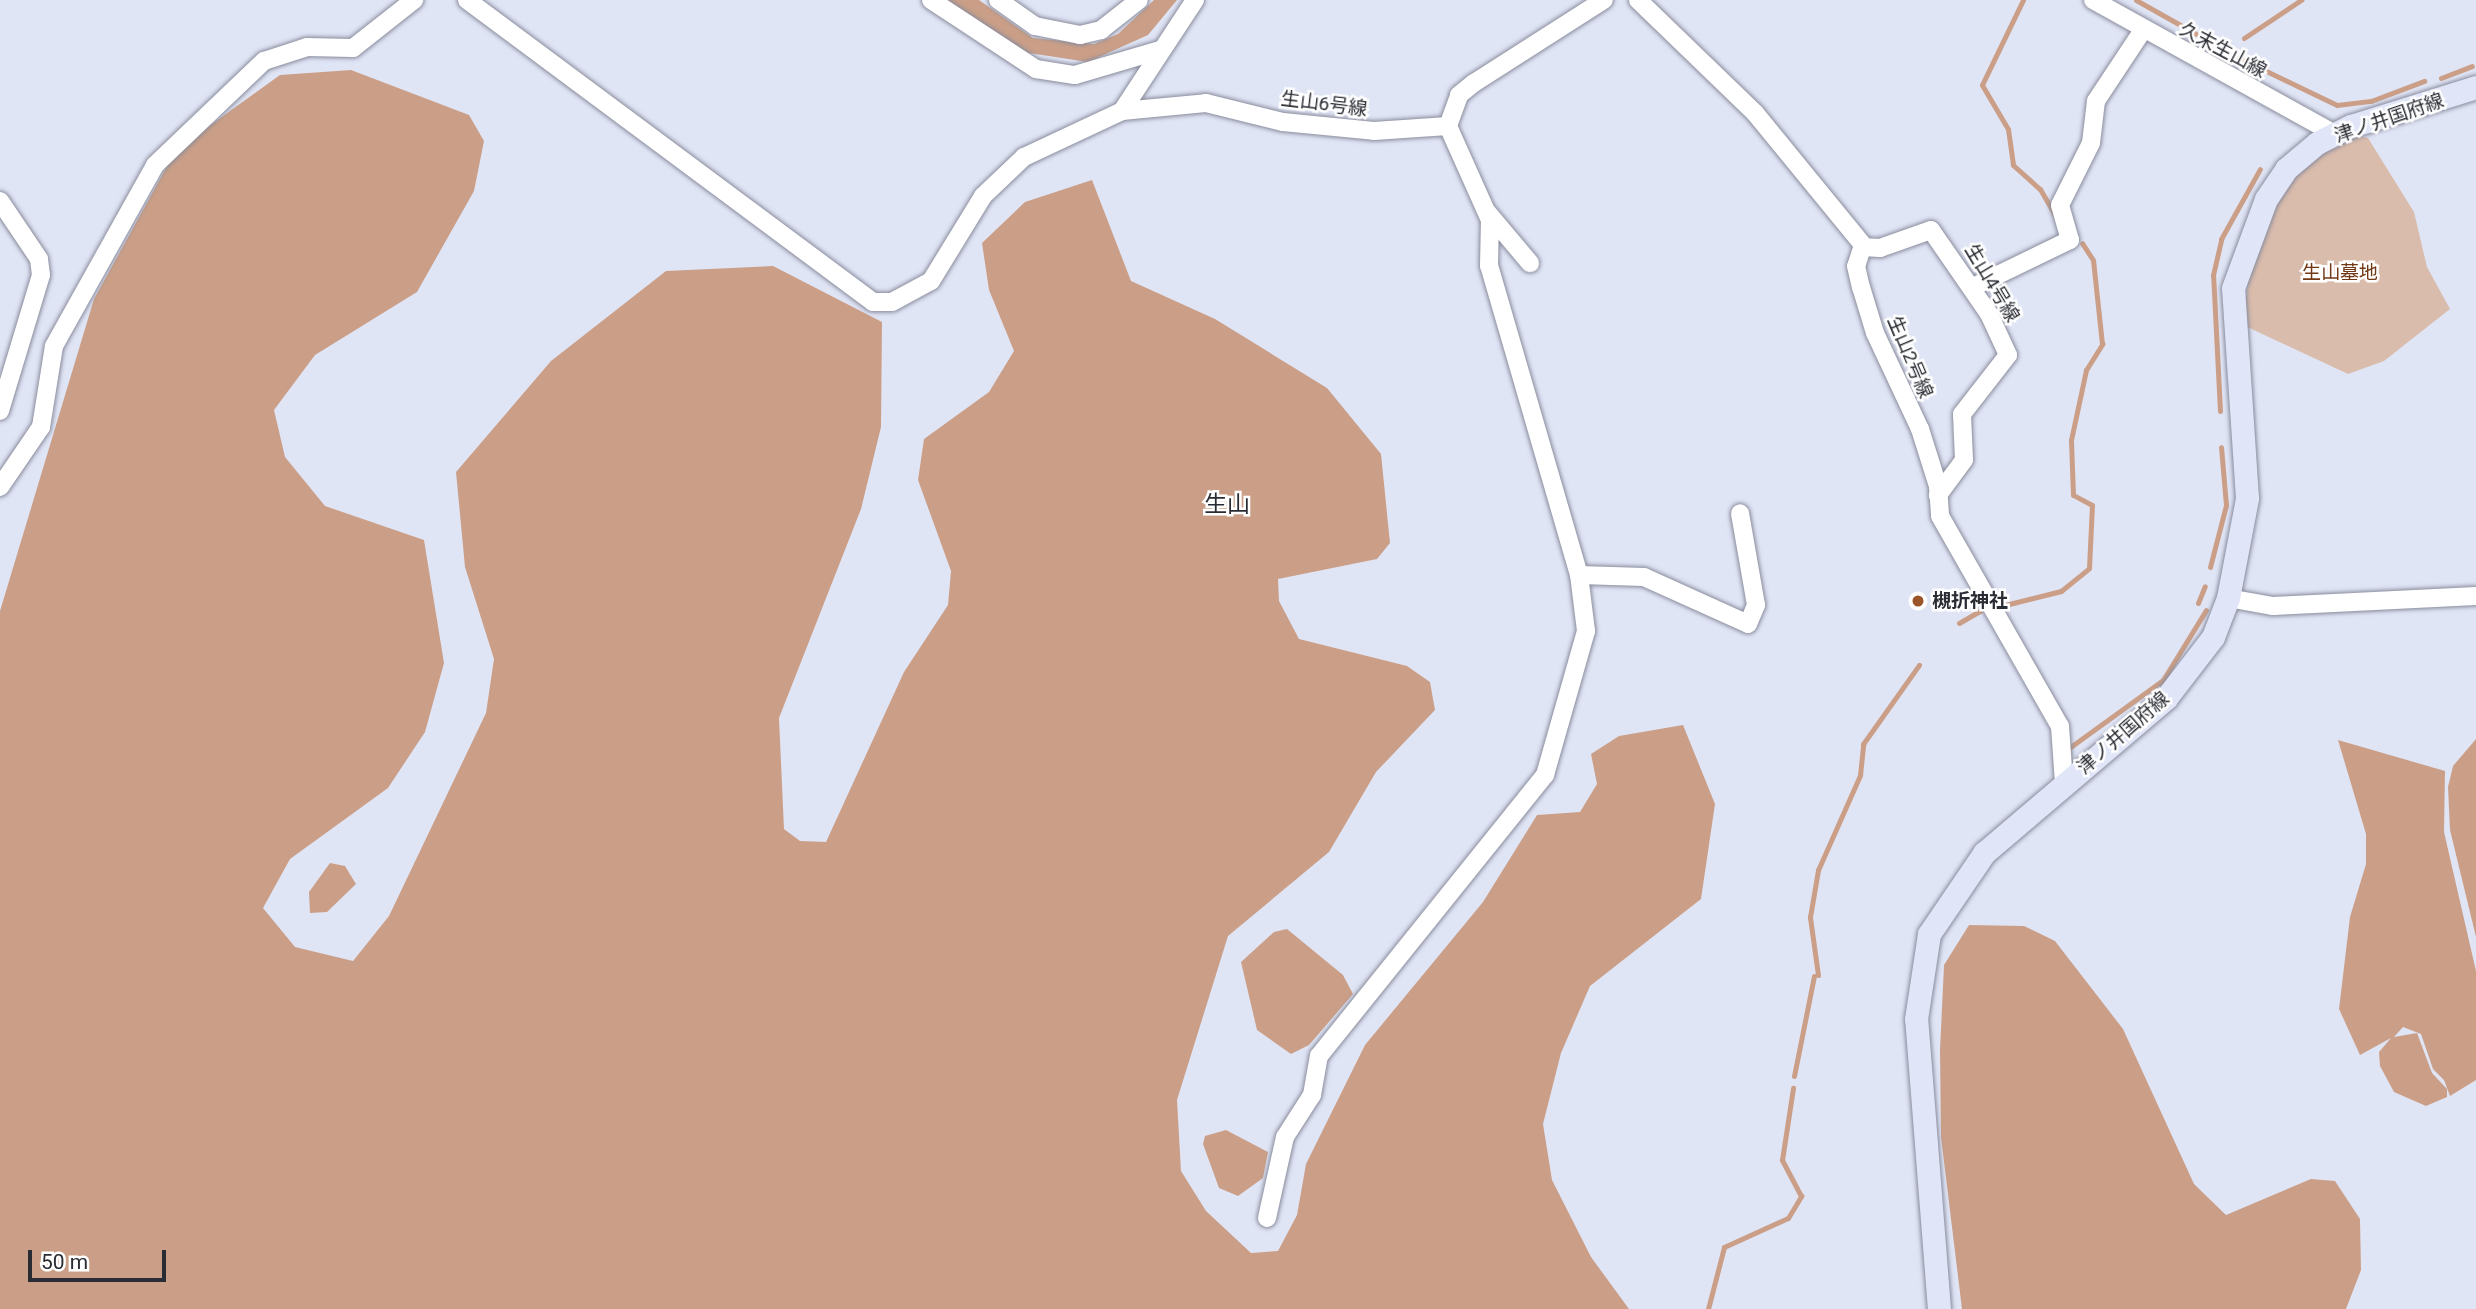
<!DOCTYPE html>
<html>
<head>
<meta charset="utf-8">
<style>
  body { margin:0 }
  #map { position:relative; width:2476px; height:1309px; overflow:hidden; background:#e0e5f6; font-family:Roboto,"Noto Sans JP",sans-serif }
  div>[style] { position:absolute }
  .green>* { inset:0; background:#dabcac }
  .forest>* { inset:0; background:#cb9f87 }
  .stream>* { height:5px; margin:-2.5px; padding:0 2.5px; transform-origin:2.5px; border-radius:2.5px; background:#cb9f87 }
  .roads { filter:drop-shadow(0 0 2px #898c9c) drop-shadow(0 0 2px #898c9c) }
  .minor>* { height:18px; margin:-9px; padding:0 9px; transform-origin:9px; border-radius:9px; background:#fff }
  .major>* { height:23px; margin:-11.5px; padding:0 11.5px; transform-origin:11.5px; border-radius:11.5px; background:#e0e5f8 }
  .dots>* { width:19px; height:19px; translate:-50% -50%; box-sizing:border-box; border:4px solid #fff; border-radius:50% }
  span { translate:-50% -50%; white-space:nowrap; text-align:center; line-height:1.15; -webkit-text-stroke:5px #fff; paint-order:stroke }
  .street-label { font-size:19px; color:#2a2c33 }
  .park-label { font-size:19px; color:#713815 }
  .poi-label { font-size:19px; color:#2a2c33; font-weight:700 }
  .left { translate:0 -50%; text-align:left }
  .quarter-label { font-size:23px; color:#2a2c33 }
  .scale { position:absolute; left:28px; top:1250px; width:138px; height:32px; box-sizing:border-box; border:4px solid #2a2c33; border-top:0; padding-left:9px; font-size:21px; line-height:24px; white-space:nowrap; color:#2a2c33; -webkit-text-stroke:5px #fff; paint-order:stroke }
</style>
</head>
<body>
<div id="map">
  <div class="green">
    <div style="clip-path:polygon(2353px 134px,2368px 138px,2414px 212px,2427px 267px,2450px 309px,2384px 361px,2348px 374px,2243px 325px,2250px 263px,2280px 191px,2319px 153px)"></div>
  </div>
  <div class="forest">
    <div style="clip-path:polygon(946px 0,979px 0,1033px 38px,1094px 44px,1118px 34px,1154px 0,1177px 0,1148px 35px,1088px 62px,1016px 51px)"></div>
    <div style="clip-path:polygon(351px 70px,469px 115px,484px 141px,474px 191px,417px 292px,315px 355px,274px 410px,285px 457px,325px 506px,424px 540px,444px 663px,425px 732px,388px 788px,290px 859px,263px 908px,295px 947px,353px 961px,389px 916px,486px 713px,494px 659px,465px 567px,456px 472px,551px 361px,666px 271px,773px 266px,882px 322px,881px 427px,861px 509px,779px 718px,784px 829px,800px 841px,826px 842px,904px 672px,948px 605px,951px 571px,918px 480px,924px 439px,989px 392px,1014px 351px,989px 290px,982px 243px,1025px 202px,1092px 180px,1131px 281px,1215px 319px,1327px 388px,1381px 454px,1390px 543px,1377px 559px,1278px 579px,1279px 601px,1299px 639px,1407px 666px,1430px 682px,1435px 710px,1376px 772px,1329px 852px,1228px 936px,1177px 1100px,1181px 1171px,1206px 1211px,1251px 1253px,1278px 1251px,1297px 1215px,1306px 1164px,1365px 1045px,1483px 902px,1537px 815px,1580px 812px,1597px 784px,1591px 754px,1619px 736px,1683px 725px,1715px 804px,1701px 899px,1590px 986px,1561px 1053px,1543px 1124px,1552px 1180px,1591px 1257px,1629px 1309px,0 1309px,0 611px,94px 299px,176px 150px,280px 75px)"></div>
    <div style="clip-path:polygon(2476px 739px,2476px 937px,2450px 830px,2448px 787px,2453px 766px)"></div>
    <div style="clip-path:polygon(2338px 740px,2445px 771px,2444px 832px,2476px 971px,2476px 1080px,2450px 1096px,2444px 1080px,2433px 1069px,2421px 1034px,2403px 1027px,2394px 1037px,2417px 1033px,2432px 1073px,2447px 1089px,2447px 1097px,2426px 1106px,2394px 1092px,2380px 1066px,2379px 1052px,2391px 1038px,2360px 1055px,2339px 1009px,2350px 917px,2366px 864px,2366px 834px)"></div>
    <div style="clip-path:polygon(330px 863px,345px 866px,356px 884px,327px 912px,310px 913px,309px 892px)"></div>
    <div style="clip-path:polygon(1969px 925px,2024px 926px,2055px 941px,2123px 1029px,2194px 1184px,2226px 1215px,2311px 1179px,2335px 1181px,2360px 1219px,2361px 1270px,2346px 1309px,1962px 1309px,1941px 1137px,1940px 1050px,1944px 965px)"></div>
    <div style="clip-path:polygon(1287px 929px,1343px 975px,1353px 994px,1309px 1045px,1291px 1054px,1257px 1030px,1241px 962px,1274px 932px)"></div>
    <div style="clip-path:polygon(1226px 1130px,1268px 1152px,1263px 1178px,1238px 1196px,1219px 1188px,1203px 1144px,1205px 1136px)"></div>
  </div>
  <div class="stream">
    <div style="left:2023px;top:0;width:94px;rotate:115.8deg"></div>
    <div style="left:1982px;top:85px;width:51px;rotate:59.4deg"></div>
    <div style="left:2008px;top:129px;width:36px;rotate:82deg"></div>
    <div style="left:2013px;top:165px;width:36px;rotate:42deg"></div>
    <div style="left:2040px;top:189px;width:30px;rotate:60deg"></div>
    <div style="left:2136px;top:0;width:81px;rotate:29.4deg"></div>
    <div style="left:2244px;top:38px;width:69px;rotate:-33.7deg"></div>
    <div style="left:2235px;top:56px;width:113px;rotate:25.7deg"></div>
    <div style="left:2337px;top:105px;width:34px;rotate:-7deg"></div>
    <div style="left:2371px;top:101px;width:57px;rotate:-20.7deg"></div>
    <div style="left:2441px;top:78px;width:33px;rotate:-21deg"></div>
    <div style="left:2220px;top:411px;width:136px;rotate:-92.9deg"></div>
    <div style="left:2213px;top:275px;width:37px;rotate:-77deg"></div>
    <div style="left:2221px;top:239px;width:80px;rotate:-60.9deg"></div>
    <div style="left:2210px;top:567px;width:64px;rotate:-75.5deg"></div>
    <div style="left:2226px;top:505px;width:58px;rotate:-94.9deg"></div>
    <div style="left:2198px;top:603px;width:18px;rotate:-68deg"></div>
    <div style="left:1997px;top:607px;width:66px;rotate:-14deg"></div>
    <div style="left:2061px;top:591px;width:36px;rotate:-39deg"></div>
    <div style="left:2089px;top:568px;width:63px;rotate:-87.3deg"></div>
    <div style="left:2092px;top:505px;width:21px;rotate:-152deg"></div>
    <div style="left:2073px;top:495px;width:55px;rotate:-92.1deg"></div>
    <div style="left:2071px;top:440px;width:72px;rotate:-77.9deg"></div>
    <div style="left:2086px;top:370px;width:31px;rotate:-58deg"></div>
    <div style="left:2102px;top:344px;width:84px;rotate:-96.1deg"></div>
    <div style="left:2093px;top:260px;width:20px;rotate:-123deg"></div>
    <div style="left:1959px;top:623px;width:28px;rotate:-30deg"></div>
    <div style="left:2069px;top:748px;width:116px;rotate:-35.9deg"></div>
    <div style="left:2163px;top:680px;width:82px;rotate:-58.4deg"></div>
    <div style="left:1818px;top:975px;width:59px;rotate:-97.9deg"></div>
    <div style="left:1810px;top:917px;width:48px;rotate:-80.3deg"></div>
    <div style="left:1818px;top:870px;width:104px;rotate:-66.1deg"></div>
    <div style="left:1860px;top:775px;width:31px;rotate:-84deg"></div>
    <div style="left:1863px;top:744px;width:97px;rotate:-54.7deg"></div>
    <div style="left:1794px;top:1076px;width:102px;rotate:-78.7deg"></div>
    <div style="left:1708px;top:1309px;width:64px;rotate:-75.5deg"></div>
    <div style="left:1724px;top:1247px;width:70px;rotate:-24.4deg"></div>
    <div style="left:1788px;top:1218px;width:26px;rotate:-59deg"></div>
    <div style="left:1801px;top:1196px;width:41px;rotate:-117.8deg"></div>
    <div style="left:1782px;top:1160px;width:73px;rotate:-81.3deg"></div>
  </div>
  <div class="roads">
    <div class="minor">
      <div style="left:467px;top:0;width:506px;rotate:36.64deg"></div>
      <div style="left:873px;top:302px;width:19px"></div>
      <div style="left:892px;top:302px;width:44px;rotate:-28.3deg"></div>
      <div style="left:931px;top:281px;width:100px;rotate:-58.5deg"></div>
      <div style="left:983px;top:196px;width:57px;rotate:-43.6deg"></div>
      <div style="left:1024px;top:157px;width:108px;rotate:-25.1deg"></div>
      <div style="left:931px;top:0;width:126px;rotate:33.3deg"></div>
      <div style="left:1036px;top:69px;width:39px;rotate:9deg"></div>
      <div style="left:1075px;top:75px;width:89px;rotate:-16.4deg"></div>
      <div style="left:998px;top:0;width:45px;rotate:35.1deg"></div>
      <div style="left:1035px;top:26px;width:46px;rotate:11.3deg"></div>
      <div style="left:1080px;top:35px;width:22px;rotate:-13deg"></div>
      <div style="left:1101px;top:30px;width:48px;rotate:-38.3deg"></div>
      <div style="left:1195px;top:0;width:133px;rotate:123.3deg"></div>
      <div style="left:1122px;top:111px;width:84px;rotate:-5.4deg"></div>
      <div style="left:1206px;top:103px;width:79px;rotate:13.9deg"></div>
      <div style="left:1283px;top:122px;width:91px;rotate:5.6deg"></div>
      <div style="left:1374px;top:131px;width:74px;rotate:-3.9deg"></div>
      <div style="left:1448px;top:126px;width:33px;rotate:-70deg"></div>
      <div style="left:1459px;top:95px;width:19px;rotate:-39deg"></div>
      <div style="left:1474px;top:83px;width:154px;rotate:-32.6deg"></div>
      <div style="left:1638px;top:0;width:163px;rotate:44deg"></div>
      <div style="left:1755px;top:113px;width:171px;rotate:50.7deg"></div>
      <div style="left:1863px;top:245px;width:22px;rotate:108deg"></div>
      <div style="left:1856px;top:266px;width:22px;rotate:77deg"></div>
      <div style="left:1861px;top:287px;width:48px;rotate:73.1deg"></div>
      <div style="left:1875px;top:333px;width:106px;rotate:64.9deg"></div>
      <div style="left:1920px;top:429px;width:60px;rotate:72.5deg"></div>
      <div style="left:1938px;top:486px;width:30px;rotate:86deg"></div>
      <div style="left:1940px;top:516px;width:242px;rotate:60.3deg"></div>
      <div style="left:2060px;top:726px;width:57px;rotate:86deg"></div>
      <div style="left:2093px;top:0;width:277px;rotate:29deg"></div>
      <div style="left:0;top:201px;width:70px;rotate:56.1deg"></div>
      <div style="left:39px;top:259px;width:16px;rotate:83deg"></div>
      <div style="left:41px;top:275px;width:142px;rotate:106.8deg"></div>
      <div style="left:1487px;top:212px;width:67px;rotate:49.9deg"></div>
      <div style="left:1862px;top:247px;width:18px;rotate:3deg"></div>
      <div style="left:1880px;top:248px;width:54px;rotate:-19.4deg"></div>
      <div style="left:1931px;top:230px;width:102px;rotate:55.4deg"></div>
      <div style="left:1989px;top:314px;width:45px;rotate:65.1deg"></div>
      <div style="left:2008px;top:355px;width:75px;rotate:127.9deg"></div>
      <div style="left:1962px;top:414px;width:46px;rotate:87.5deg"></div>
      <div style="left:1964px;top:460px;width:44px;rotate:126.6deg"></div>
      <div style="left:1973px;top:287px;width:108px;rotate:-25.9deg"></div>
      <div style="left:2070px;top:240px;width:36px;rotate:-106deg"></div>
      <div style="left:2060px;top:205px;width:69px;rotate:-63.4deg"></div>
      <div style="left:2091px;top:143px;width:42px;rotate:-83.2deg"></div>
      <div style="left:2096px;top:101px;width:85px;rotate:-56.5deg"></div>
      <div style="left:0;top:487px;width:73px;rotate:-55.7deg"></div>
      <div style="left:41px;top:427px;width:82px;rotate:-80.9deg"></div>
      <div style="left:54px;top:346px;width:207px;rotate:-60.8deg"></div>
      <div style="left:155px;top:165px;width:151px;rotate:-43.7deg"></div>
      <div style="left:264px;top:61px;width:45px;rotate:-18deg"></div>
      <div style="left:307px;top:47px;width:46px;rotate:1.2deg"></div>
      <div style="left:353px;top:48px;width:78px;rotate:-38.2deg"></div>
      <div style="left:1579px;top:575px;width:65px;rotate:1.8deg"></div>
      <div style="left:1644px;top:577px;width:114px;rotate:24.3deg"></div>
      <div style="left:1748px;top:624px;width:21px;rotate:-67deg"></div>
      <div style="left:1756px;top:605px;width:93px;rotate:-99.9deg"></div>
      <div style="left:2228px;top:598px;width:46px;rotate:10.1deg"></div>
      <div style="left:2273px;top:606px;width:203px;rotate:-2.8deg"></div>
      <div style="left:1267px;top:1218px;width:83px;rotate:-77.5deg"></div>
      <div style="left:1285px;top:1137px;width:50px;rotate:-57.3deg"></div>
      <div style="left:1312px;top:1095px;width:40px;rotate:-80deg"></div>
      <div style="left:1319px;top:1056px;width:361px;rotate:-51.2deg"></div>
      <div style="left:1545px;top:775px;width:150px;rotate:-74.1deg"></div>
      <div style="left:1586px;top:631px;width:56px;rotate:-97.1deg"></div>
      <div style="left:1579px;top:575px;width:322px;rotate:-106.2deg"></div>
      <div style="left:1489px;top:266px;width:46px;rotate:-88.8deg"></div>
      <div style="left:1490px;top:220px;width:103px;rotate:-114.1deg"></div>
    </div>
    <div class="major">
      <div style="left:1939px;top:1309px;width:291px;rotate:-94.5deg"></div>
      <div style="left:1916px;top:1019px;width:86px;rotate:-81.3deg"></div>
      <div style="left:1929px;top:934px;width:98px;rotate:-55.8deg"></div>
      <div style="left:1984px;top:853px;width:239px;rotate:-40.4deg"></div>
      <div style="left:2166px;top:698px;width:77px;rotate:-52.4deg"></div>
      <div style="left:2213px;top:637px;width:42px;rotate:-69deg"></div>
      <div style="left:2228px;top:598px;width:102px;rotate:-79.2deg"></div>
      <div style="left:2247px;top:498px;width:210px;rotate:-93.8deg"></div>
      <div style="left:2233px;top:288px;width:95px;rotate:-69.7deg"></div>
      <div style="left:2266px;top:199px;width:36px;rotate:-56deg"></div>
      <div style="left:2286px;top:169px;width:40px;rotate:-40deg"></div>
      <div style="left:2317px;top:143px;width:38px;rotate:-27deg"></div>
      <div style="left:2351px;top:126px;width:131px;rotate:-17.3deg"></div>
    </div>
  </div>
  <div class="dots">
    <div style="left:1918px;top:601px;background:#9a542a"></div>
  </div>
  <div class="street-label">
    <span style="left:2223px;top:50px;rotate:28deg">久末生山線</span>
    <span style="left:1324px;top:104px;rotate:7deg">生山6号線</span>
    <span style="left:2389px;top:118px;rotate:-19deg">津ノ井国府線</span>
    <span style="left:1992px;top:283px;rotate:59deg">生山4号線</span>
    <span style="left:1910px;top:357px;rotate:67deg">生山2号線</span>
    <span style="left:2123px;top:733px;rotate:-41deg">津ノ井国府線</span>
  </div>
  <div class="park-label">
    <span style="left:2340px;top:273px">生山墓地</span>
  </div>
  <div class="poi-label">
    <span class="left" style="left:1932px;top:601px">槻折神社</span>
  </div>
  <div class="quarter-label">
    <span style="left:1227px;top:505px">生山</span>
  </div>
  <div class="scale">50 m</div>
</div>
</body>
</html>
